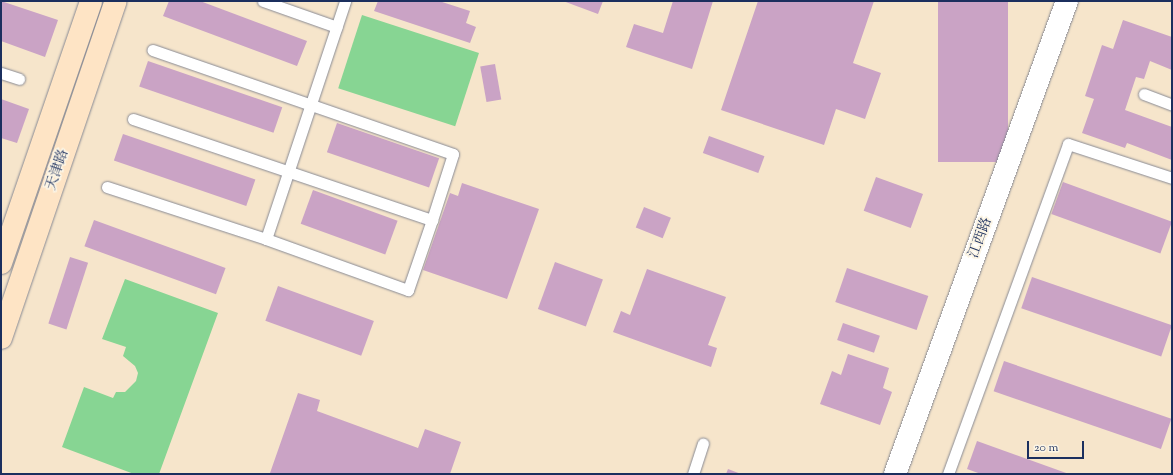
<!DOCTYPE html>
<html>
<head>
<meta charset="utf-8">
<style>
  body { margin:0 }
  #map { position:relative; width:1173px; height:475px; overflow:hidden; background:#f6e5cb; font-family:"Sorts Mill Goudy","Noto Serif SC",serif }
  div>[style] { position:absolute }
  .green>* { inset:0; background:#87d593; transform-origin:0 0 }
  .building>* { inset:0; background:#caa3c5; transform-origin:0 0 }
  .roads { filter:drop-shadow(0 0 1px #888a94) drop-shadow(0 0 1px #888a94) }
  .lane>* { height:11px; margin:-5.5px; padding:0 5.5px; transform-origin:5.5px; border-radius:5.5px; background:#fff }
  .street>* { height:22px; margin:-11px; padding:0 11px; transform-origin:11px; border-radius:11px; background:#fff }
  .secondary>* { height:22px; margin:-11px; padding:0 11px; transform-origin:11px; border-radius:11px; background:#fee4c5 }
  span { translate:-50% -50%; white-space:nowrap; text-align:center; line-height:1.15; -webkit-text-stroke:3.5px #fcf5e5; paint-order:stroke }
  .street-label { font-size:14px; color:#1b2f5e }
  .frame { position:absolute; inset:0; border:2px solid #1b2f5e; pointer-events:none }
  .scale { position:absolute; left:1027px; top:441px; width:57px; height:18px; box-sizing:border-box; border:2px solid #1b2f5e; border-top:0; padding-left:5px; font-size:12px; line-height:14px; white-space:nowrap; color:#1b2f5e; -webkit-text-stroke:3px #fcf5e5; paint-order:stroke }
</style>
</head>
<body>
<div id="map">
  <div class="green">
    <div style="left:362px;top:15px;width:123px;height:77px;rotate:18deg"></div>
    <div style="clip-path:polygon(125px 279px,218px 313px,159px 474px,134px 474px,62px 447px,84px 387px,113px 398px,116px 392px,125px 392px,136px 381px,138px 373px,135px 366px,123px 356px,126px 347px,102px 339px)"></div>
  </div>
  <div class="building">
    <div style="clip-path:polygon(1px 1px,58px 20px,45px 57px,1px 41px)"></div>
    <div style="clip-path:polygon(169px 1px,200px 1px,307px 41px,297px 66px,163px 16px)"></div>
    <div style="clip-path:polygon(378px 1px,439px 1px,470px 11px,466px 23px,476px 27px,470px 43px,374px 11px)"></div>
    <div style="clip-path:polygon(563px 1px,603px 1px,598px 14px)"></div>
    <div style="clip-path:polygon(673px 1px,713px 1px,692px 69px,626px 47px,634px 24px,663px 33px)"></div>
    <div style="clip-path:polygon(758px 1px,874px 1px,853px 63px,881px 73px,865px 119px,836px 109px,824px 145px,721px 110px)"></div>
    <div style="left:938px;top:1px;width:70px;height:161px"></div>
    <div style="clip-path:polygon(1123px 20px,1172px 37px,1172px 70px,1150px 61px,1144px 79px,1136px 77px,1125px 110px,1172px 127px,1172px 160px,1127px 143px,1125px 148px,1082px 133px,1094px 99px,1085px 96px,1102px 45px,1113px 49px)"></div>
    <div style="left:148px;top:61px;width:142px;height:27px;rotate:19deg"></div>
    <div style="left:495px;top:64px;width:36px;height:15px;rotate:80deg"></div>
    <div style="clip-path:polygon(1px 99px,29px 109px,17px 143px,1px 138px)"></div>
    <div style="left:337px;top:123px;width:108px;height:31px;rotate:19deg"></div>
    <div style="left:123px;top:134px;width:140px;height:28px;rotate:19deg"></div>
    <div style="left:709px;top:136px;width:59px;height:18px;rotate:20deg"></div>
    <div style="left:876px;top:177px;width:50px;height:36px;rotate:20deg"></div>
    <div style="left:1063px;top:182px;width:116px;height:34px;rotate:20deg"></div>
    <div style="clip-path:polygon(462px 183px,539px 209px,507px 299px,423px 270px,450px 193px,458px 196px)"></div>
    <div style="left:313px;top:190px;width:90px;height:36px;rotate:20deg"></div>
    <div style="left:644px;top:207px;width:29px;height:22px;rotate:22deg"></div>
    <div style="left:94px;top:220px;width:140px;height:28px;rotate:20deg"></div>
    <div style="left:70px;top:257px;width:19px;height:70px;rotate:18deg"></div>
    <div style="left:555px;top:262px;width:51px;height:50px;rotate:20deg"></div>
    <div style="left:847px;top:268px;width:86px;height:36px;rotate:19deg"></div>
    <div style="clip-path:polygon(647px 269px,726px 297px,708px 345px,717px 348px,711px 367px,613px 332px,621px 311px,630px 315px)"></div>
    <div style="left:1032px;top:277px;width:148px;height:33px;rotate:19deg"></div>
    <div style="left:278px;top:286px;width:102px;height:37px;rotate:20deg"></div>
    <div style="left:843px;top:323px;width:39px;height:18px;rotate:19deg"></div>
    <div style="clip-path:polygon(848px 354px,889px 368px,883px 388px,892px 392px,880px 425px,820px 404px,832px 371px,841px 375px)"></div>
    <div style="left:1004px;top:361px;width:177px;height:32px;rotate:19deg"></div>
    <div style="clip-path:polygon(298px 393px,320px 400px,317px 411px,418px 448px,425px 429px,461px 442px,450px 474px,270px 473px)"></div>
    <div style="clip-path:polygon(977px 441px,1069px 474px,981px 474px,967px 469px)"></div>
    <div style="clip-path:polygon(728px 469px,741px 474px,726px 474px)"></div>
  </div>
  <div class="roads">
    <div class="lane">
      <div style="left:263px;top:1px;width:78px;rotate:19.4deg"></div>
      <div style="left:1px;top:73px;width:19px;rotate:18deg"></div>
      <div style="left:1144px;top:94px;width:30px;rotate:21deg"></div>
      <div style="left:133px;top:119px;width:316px;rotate:18.7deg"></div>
      <div style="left:107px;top:187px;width:167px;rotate:18.1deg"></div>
      <div style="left:266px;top:239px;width:151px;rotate:19.8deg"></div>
      <div style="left:408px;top:290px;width:74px;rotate:-71.1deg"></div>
      <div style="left:432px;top:220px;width:69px;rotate:-72.3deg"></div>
      <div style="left:453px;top:154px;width:318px;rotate:-160.9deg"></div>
      <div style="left:266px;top:239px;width:251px;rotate:-71.6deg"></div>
      <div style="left:693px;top:474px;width:32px;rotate:-72deg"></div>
      <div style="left:948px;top:474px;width:351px;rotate:-70deg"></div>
      <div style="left:1068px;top:144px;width:109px;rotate:18.1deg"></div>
    </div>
    <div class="street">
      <div style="left:895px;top:474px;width:503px;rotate:-70.02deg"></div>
    </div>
    <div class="secondary">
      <div style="left:1px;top:263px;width:277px;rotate:-71deg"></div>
      <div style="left:1px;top:338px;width:356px;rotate:-71.2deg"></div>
    </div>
  </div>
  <div class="street-label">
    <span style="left:58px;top:170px;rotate:-71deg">天津路</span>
    <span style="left:981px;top:238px;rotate:-70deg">江西路</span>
  </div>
  <div class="frame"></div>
  <div class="scale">20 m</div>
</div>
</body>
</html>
